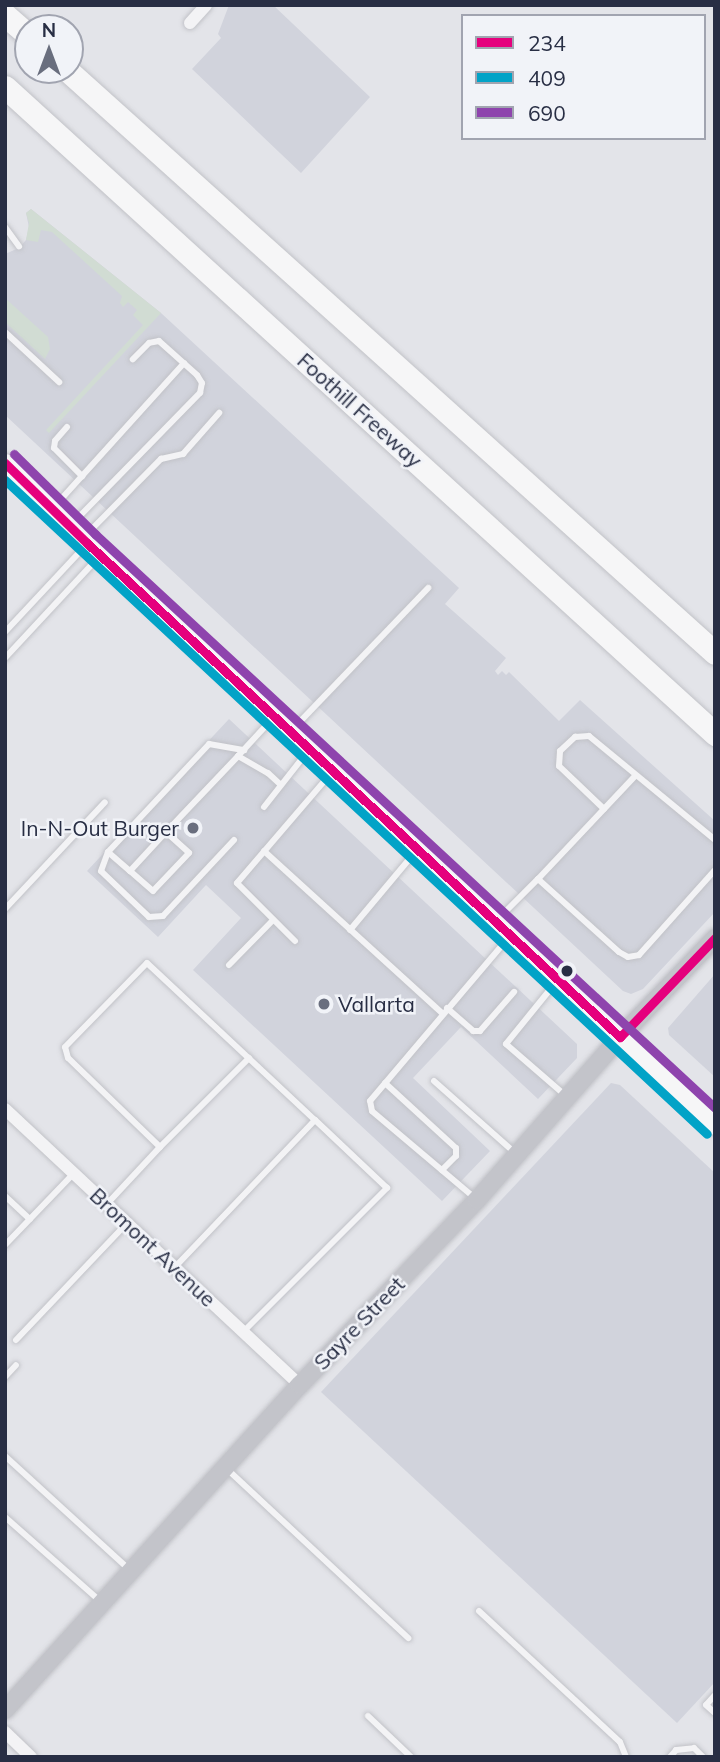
<!DOCTYPE html>
<html>
<head>
<meta charset="utf-8">
<style>
  body { margin:0 }
  #map { position:relative; width:720px; height:1762px; overflow:hidden; background:#e3e4e9; font-family:Mulish,sans-serif }
  div>[style] { position:absolute }
  .built>* { inset:0; background:#d1d3dc }
  .green>* { inset:0; background:#d1dcd3 }
  .roads { filter:drop-shadow(0 0 2px #c1c2c7) drop-shadow(0 0 2px #c1c2c7) }
  .lane>* { height:6px; margin:-3px; padding:0 3px; transform-origin:3px; border-radius:3px; background:#f3f3f5 }
  .street>* { height:12px; margin:-6px; padding:0 6px; transform-origin:6px; border-radius:6px; background:#f3f3f5 }
  .secondary>* { height:18px; margin:-9px; padding:0 9px; transform-origin:9px; border-radius:9px; background:#c3c4ca }
  .primary>* { height:19px; margin:-9.5px; padding:0 9.5px; transform-origin:9.5px; border-radius:9.5px; background:#f6f6f7 }
  .highway>* { height:23px; margin:-11.5px; padding:0 11.5px; transform-origin:11.5px; border-radius:11.5px; background:#f6f6f7 }
  .bus-1>* { height:9px; margin:-4.5px; padding:0 4.5px; transform-origin:4.5px; border-radius:4.5px; background:#e5007d }
  .bus-2>* { height:9px; margin:-4.5px; padding:0 4.5px; transform-origin:4.5px; border-radius:4.5px; background:#02a3c7 }
  .bus-3>* { height:9px; margin:-4.5px; padding:0 4.5px; transform-origin:4.5px; border-radius:4.5px; background:#8e44ad }
  .dots>* { width:19px; height:19px; translate:-50% -50%; box-sizing:border-box; border:4px solid #f1f3f8; border-radius:50% }
  span { translate:-50% -50%; white-space:nowrap; text-align:center; line-height:1.15; -webkit-text-stroke:5px #f1f3f8; paint-order:stroke }
  .street-label { font-size:21px; color:#282e44 }
  .poi-label { font-size:21px; color:#282e44 }
  .right { translate:-100% -50%; text-align:right }
  .left { translate:0 -50%; text-align:left }
  .frame { position:absolute; inset:0; border:7px solid #282e44; pointer-events:none }
  .legend { position:absolute; left:461px; top:14px; width:245px; height:126px; box-sizing:border-box; background:#f1f3f8; border:2px solid #a1a4b0; margin:0; padding:9px 12px; list-style:none; font-size:21px; color:#282e44 }
  .legend li { display:flex; align-items:center; gap:14px; height:35px }
  .legend b { width:35px; border:2px solid #a1a4b0 }
  .north { position:absolute; left:14px; top:14px; width:70px; height:70px; box-sizing:border-box; background:#f1f3f8; border:2px solid #a1a4b0; border-radius:50%; rotate:0deg; font-size:19px; font-weight:700; line-height:28px; text-align:center; color:#282e44 }
  .north::after { content:''; display:block; margin:auto; width:24px; height:32px; background:#696e7e; clip-path:polygon(50% 0,100% 100%,50% 72%,0 100%) }
</style>
</head>
<body>
<div id="map">
  <div class="built">
    <div style="clip-path:polygon(229px 5px,273px 5px,370px 97px,301px 173px,192px 69px,221px 38px,218px 34px)"></div>
    <div style="clip-path:polygon(31px 209px,161px 313px,459px 588px,445px 604px,506px 658px,495px 671px,498px 675px,502px 671px,506px 675px,509px 672px,559px 721px,580px 700px,715px 821px,715px 912px,643px 989px,631px 994px,623px 991px,5px 415px,5px 254px,19px 248px,26px 240px,29px 227px,26px 213px)"></div>
    <div style="clip-path:polygon(229px 719px,577px 1044px,577px 1058px,538px 1099px,461px 1027px,413px 1078px,490px 1151px,442px 1201px,193px 970px,241px 918px,206px 885px,158px 937px,87px 871px)"></div>
    <div style="clip-path:polygon(715px 974px,715px 1077px,669px 1035px,668px 1028px)"></div>
    <div style="clip-path:polygon(611px 1083px,620px 1085px,715px 1173px,715px 1682px,677px 1723px,321px 1392px)"></div>
  </div>
  <div class="green">
    <div style="clip-path:polygon(31px 209px,161px 313px,49px 433px,46px 430px,143px 325px,133px 315px,137px 310px,128px 302px,123px 307px,120px 303px,122px 296px,52px 232px,41px 230px,38px 242px,26px 240px,29px 223px,26px 213px)"></div>
    <div style="clip-path:polygon(5px 298px,48px 337px,50px 349px,45px 359px,5px 322px)"></div>
  </div>
  <div class="roads">
    <div class="lane">
      <div style="left:5px;top:227px;width:24px;rotate:54deg"></div>
      <div style="left:5px;top:332px;width:74px;rotate:42.8deg"></div>
      <div style="left:67px;top:427px;width:18px;rotate:131deg"></div>
      <div style="left:55px;top:441px;width:7px;rotate:98deg"></div>
      <div style="left:54px;top:448px;width:40px;rotate:45deg"></div>
      <div style="left:54px;top:507px;width:194px;rotate:-47.9deg"></div>
      <div style="left:71px;top:525px;width:185px;rotate:-45.7deg"></div>
      <div style="left:200px;top:393px;width:10px;rotate:-79deg"></div>
      <div style="left:202px;top:383px;width:9px;rotate:-122deg"></div>
      <div style="left:197px;top:375px;width:51px;rotate:-138.2deg"></div>
      <div style="left:159px;top:341px;width:10px;rotate:169deg"></div>
      <div style="left:149px;top:343px;width:23px;rotate:135deg"></div>
      <div style="left:84px;top:537px;width:110px;rotate:-45.4deg"></div>
      <div style="left:161px;top:459px;width:23px;rotate:-13deg"></div>
      <div style="left:183px;top:454px;width:55px;rotate:-48.7deg"></div>
      <div style="left:5px;top:632px;width:119px;rotate:-47deg"></div>
      <div style="left:5px;top:658px;width:138px;rotate:-47.1deg"></div>
      <div style="left:292px;top:730px;width:197px;rotate:-46.2deg"></div>
      <div style="left:238px;top:756px;width:34px;rotate:30deg"></div>
      <div style="left:268px;top:773px;width:16px;rotate:43deg"></div>
      <div style="left:264px;top:807px;width:71px;rotate:-51.8deg"></div>
      <div style="left:604px;top:809px;width:62px;rotate:-136.3deg"></div>
      <div style="left:559px;top:766px;width:15px;rotate:-86deg"></div>
      <div style="left:560px;top:751px;width:21px;rotate:-43deg"></div>
      <div style="left:575px;top:737px;width:14px;rotate:-4deg"></div>
      <div style="left:589px;top:736px;width:163px;rotate:39.5deg"></div>
      <div style="left:166px;top:832px;width:31px;rotate:42deg"></div>
      <div style="left:189px;top:853px;width:52px;rotate:133.5deg"></div>
      <div style="left:153px;top:891px;width:30px;rotate:-139deg"></div>
      <div style="left:130px;top:871px;width:53px;rotate:-47.3deg"></div>
      <div style="left:166px;top:832px;width:105px;rotate:-46.5deg"></div>
      <div style="left:238px;top:756px;width:52px;rotate:-47.4deg"></div>
      <div style="left:234px;top:840px;width:104px;rotate:133.1deg"></div>
      <div style="left:163px;top:916px;width:14px;rotate:176deg"></div>
      <div style="left:149px;top:917px;width:66px;rotate:-136.2deg"></div>
      <div style="left:101px;top:871px;width:20px;rotate:-70deg"></div>
      <div style="left:108px;top:852px;width:148px;rotate:-46.9deg"></div>
      <div style="left:209px;top:744px;width:36px;rotate:10deg"></div>
      <div style="left:264px;top:851px;width:241px;rotate:42.3deg"></div>
      <div style="left:108px;top:852px;width:29px;rotate:41deg"></div>
      <div style="left:538px;top:879px;width:141px;rotate:-46.7deg"></div>
      <div style="left:5px;top:909px;width:146px;rotate:-46.9deg"></div>
      <div style="left:497px;top:920px;width:58px;rotate:-45deg"></div>
      <div style="left:538px;top:879px;width:109px;rotate:42deg"></div>
      <div style="left:619px;top:952px;width:10px;rotate:29deg"></div>
      <div style="left:628px;top:957px;width:11px;rotate:-10deg"></div>
      <div style="left:639px;top:955px;width:114px;rotate:-48.2deg"></div>
      <div style="left:350px;top:930px;width:103px;rotate:-50.1deg"></div>
      <div style="left:295px;top:941px;width:82px;rotate:-135deg"></div>
      <div style="left:237px;top:883px;width:146px;rotate:-49.4deg"></div>
      <div style="left:229px;top:965px;width:63px;rotate:-45.6deg"></div>
      <div style="left:557px;top:981px;width:81px;rotate:129deg"></div>
      <div style="left:506px;top:1044px;width:79px;rotate:40.9deg"></div>
      <div style="left:447px;top:1008px;width:35px;rotate:41deg"></div>
      <div style="left:473px;top:1031px;width:7px"></div>
      <div style="left:480px;top:1031px;width:52px;rotate:-48.9deg"></div>
      <div style="left:434px;top:1081px;width:107px;rotate:41.6deg"></div>
      <div style="left:385px;top:1083px;width:96px;rotate:42.5deg"></div>
      <div style="left:456px;top:1148px;width:8px;rotate:90deg"></div>
      <div style="left:456px;top:1156px;width:20px;rotate:135deg"></div>
      <div style="left:160px;top:1147px;width:126px;rotate:-45deg"></div>
      <div style="left:5px;top:1196px;width:34px;rotate:43deg"></div>
      <div style="left:476px;top:1199px;width:136px;rotate:-139.8deg"></div>
      <div style="left:372px;top:1111px;width:10px;rotate:-101deg"></div>
      <div style="left:370px;top:1101px;width:214px;rotate:-49.7deg"></div>
      <div style="left:107px;top:1204px;width:78px;rotate:-47.1deg"></div>
      <div style="left:160px;top:1147px;width:128px;rotate:-135.9deg"></div>
      <div style="left:68px;top:1058px;width:11px;rotate:-105deg"></div>
      <div style="left:65px;top:1047px;width:117px;rotate:-45.7deg"></div>
      <div style="left:147px;top:963px;width:230px;rotate:43.1deg"></div>
      <div style="left:315px;top:1120px;width:204px;rotate:133.6deg"></div>
      <div style="left:5px;top:1245px;width:100px;rotate:-46.2deg"></div>
      <div style="left:243px;top:1332px;width:204px;rotate:-45deg"></div>
      <div style="left:387px;top:1188px;width:99px;rotate:-136.6deg"></div>
      <div style="left:16px;top:1340px;width:161px;rotate:-46.5deg"></div>
      <div style="left:5px;top:1377px;width:16px;rotate:-47deg"></div>
      <div style="left:5px;top:1456px;width:169px;rotate:42.4deg"></div>
      <div style="left:227px;top:1469px;width:248px;rotate:43deg"></div>
      <div style="left:5px;top:1517px;width:128px;rotate:41.5deg"></div>
      <div style="left:479px;top:1611px;width:192px;rotate:42.9deg"></div>
      <div style="left:620px;top:1742px;width:16px;rotate:68deg"></div>
      <div style="left:715px;top:1695px;width:13px;rotate:132deg"></div>
      <div style="left:706px;top:1705px;width:12px;rotate:42deg"></div>
      <div style="left:368px;top:1716px;width:59px;rotate:43.6deg"></div>
      <div style="left:670px;top:1757px;width:9px;rotate:-49deg"></div>
      <div style="left:676px;top:1750px;width:18px;rotate:-6deg"></div>
      <div style="left:694px;top:1748px;width:13px;rotate:45deg"></div>
    </div>
    <div class="street">
      <div style="left:190px;top:23px;width:24px;rotate:-48deg"></div>
      <div style="left:5px;top:1109px;width:404px;rotate:43.1deg"></div>
      <div style="left:5px;top:1732px;width:36px;rotate:44deg"></div>
    </div>
    <div class="secondary">
      <div style="left:5px;top:1710px;width:439px;rotate:-47.8deg"></div>
      <div style="left:300px;top:1385px;width:256px;rotate:-46.3deg"></div>
      <div style="left:477px;top:1200px;width:217px;rotate:-48.7deg"></div>
      <div style="left:620px;top:1037px;width:137px;rotate:-46.2deg"></div>
    </div>
    <div class="primary">
      <div style="left:5px;top:463px;width:115px;rotate:44.3deg"></div>
      <div style="left:87px;top:543px;width:856px;rotate:42.82deg"></div>
    </div>
    <div class="highway">
      <div style="left:5px;top:15px;width:30px;rotate:41deg"></div>
      <div style="left:67px;top:70px;width:872px;rotate:41.98deg"></div>
      <div style="left:5px;top:87px;width:961px;rotate:42.34deg"></div>
    </div>
  </div>
  <div class="bus-1">
    <div style="left:5px;top:463px;width:115px;rotate:44.3deg"></div>
    <div style="left:87px;top:543px;width:727px;rotate:42.83deg"></div>
    <div style="left:620px;top:1037px;width:137px;rotate:-46.2deg"></div>
  </div>
  <div class="bus-2">
    <div style="left:5px;top:480px;width:959px;rotate:42.97deg"></div>
  </div>
  <div class="bus-3">
    <div style="left:14px;top:454px;width:114px;rotate:44.6deg"></div>
    <div style="left:95px;top:534px;width:845px;rotate:42.79deg"></div>
  </div>
  <div class="dots">
    <div style="left:193px;top:828px;background:#696e7e"></div>
    <div style="left:567px;top:971px;background:#282e44"></div>
    <div style="left:324px;top:1004px;background:#696e7e"></div>
  </div>
  <div class="street-label">
    <span style="left:360px;top:410px;rotate:42deg">Foothill Freeway</span>
    <span style="left:153px;top:1247px;rotate:43deg">Bromont Avenue</span>
    <span style="left:359px;top:1323px;rotate:-46deg">Sayre Street</span>
  </div>
  <div class="poi-label">
    <span class="right" style="left:179px;top:828px">In-N-Out Burger</span>
    <span class="left" style="left:338px;top:1004px">Vallarta</span>
  </div>
  <div class="frame"></div>
  <ul class="legend">
  <li><b style="height:9px;background:#e5007d"></b>234</li>
  <li><b style="height:9px;background:#02a3c7"></b>409</li>
  <li><b style="height:9px;background:#8e44ad"></b>690</li>
  </ul>
  <div class="north">N</div>
</div>
</body>
</html>
